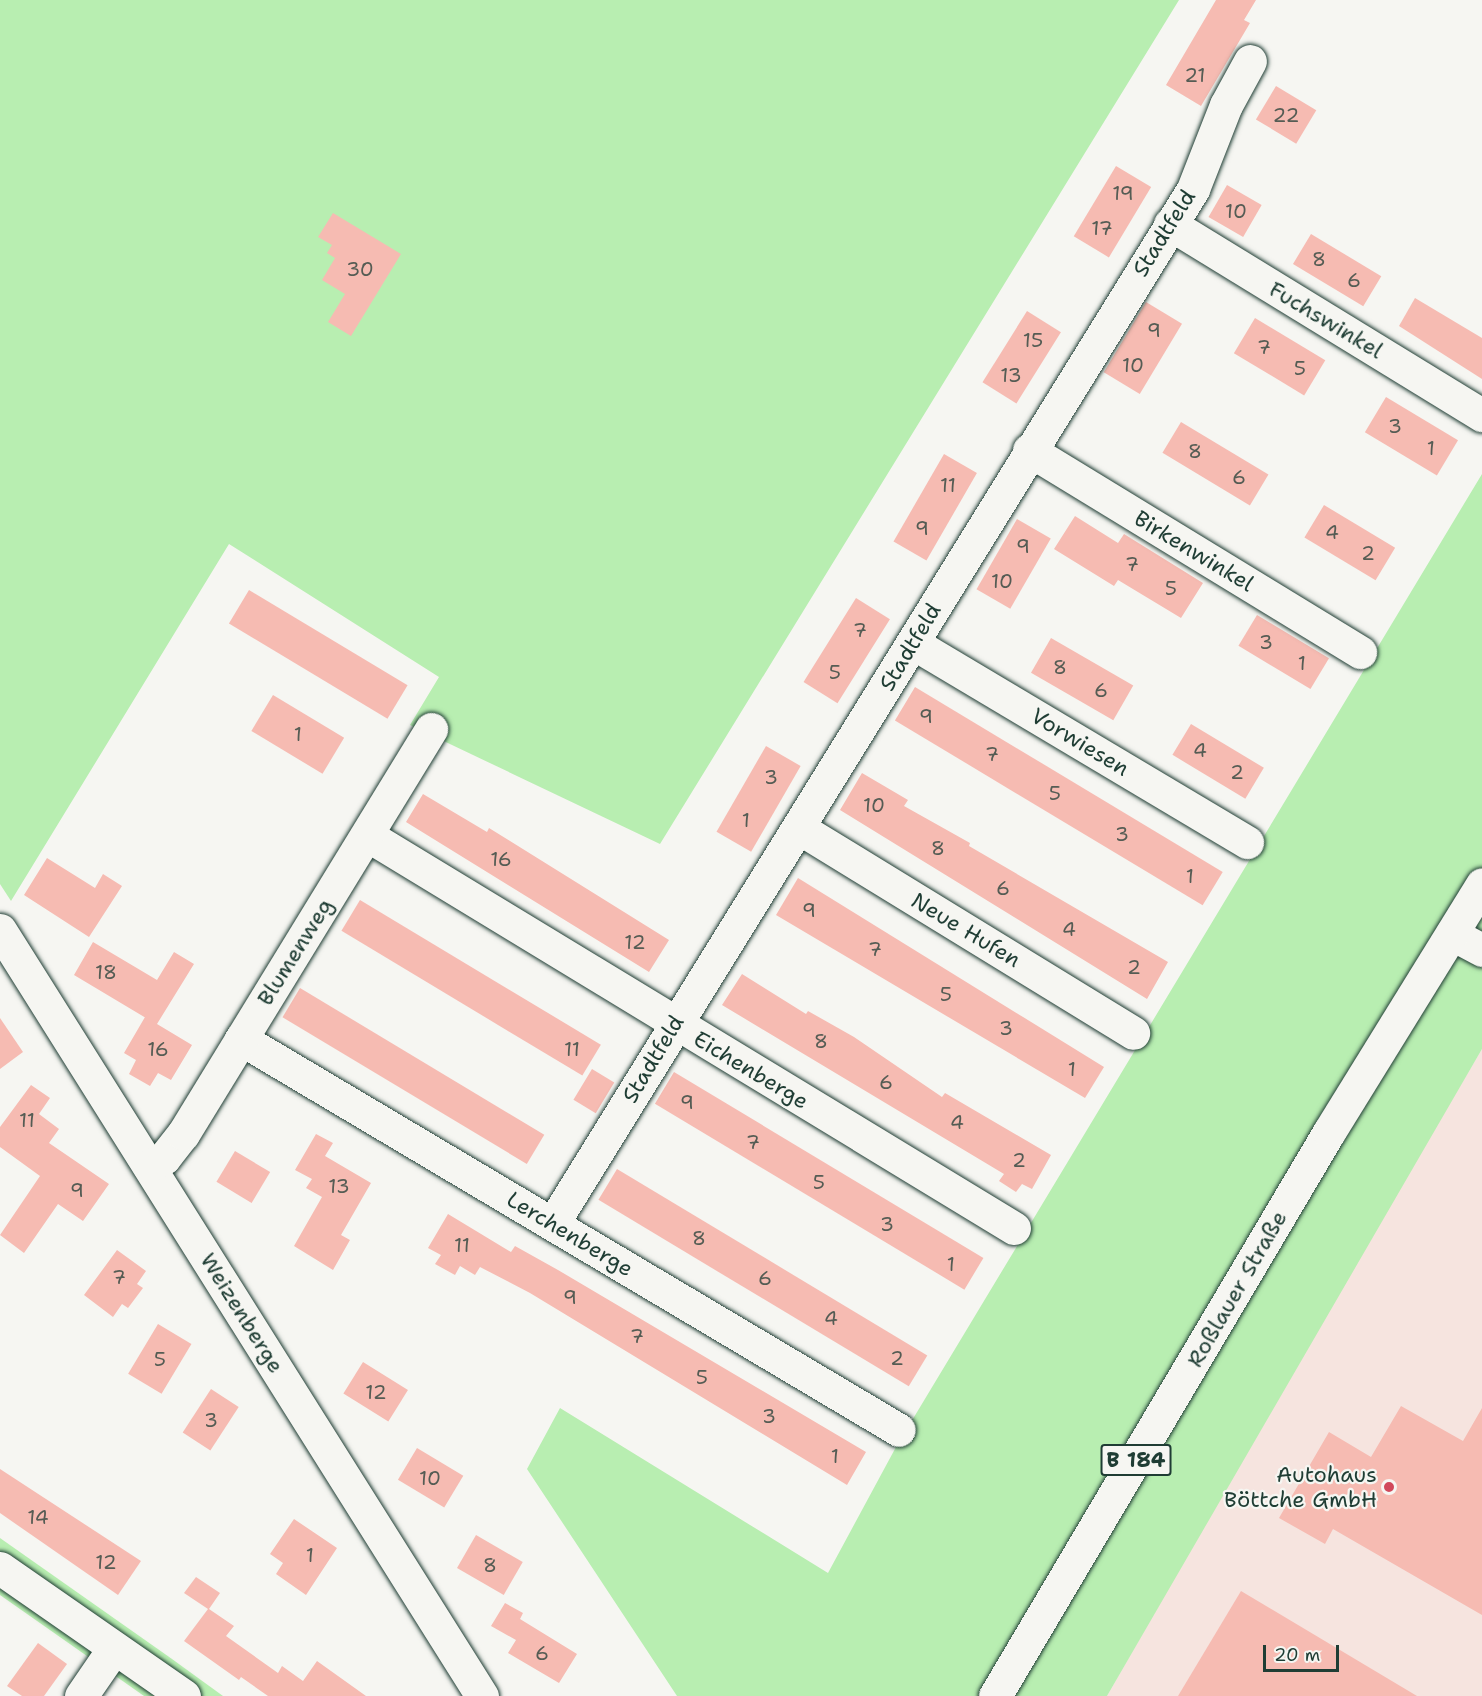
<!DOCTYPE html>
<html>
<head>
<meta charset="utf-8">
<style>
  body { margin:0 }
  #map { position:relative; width:1482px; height:1696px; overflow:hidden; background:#f6f6f2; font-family:"Shantell Sans",sans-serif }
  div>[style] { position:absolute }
  .built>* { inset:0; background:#f6e4df }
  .green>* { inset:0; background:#b8eeb1 }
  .building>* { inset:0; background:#f6bbb2; transform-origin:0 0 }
  .roads { filter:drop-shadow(0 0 2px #1f3d34) drop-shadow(0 0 2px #1f3d34) }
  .minor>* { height:33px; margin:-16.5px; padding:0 16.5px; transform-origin:16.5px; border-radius:16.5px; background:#f6f6f2 }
  .major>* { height:33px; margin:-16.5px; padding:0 16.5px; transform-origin:16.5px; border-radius:16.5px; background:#f6f6f2 }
  .dots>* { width:16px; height:16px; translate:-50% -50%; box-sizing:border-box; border:3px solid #f6f6f2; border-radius:50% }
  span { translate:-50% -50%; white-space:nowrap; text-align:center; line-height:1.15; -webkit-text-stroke:4.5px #f6f6f2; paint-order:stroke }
  .number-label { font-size:20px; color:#555c54 }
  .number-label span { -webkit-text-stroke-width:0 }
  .shield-label span { padding:2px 4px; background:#f6f6f2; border:2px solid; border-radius:4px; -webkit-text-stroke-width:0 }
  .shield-label { font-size:21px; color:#1f3d34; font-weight:700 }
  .street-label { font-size:22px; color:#1f3d34 }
  .poi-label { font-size:22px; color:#1f3d34 }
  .right { translate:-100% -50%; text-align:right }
  .scale { position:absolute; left:1263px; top:1645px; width:76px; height:27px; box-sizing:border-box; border:3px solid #1f3d34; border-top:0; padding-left:8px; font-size:18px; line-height:21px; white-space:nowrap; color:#1f3d34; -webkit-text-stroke:4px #f6f6f2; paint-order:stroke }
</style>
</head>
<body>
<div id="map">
  <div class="built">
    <div style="clip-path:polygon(1482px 1049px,1482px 1696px,1107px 1696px,1329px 1307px)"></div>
  </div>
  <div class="green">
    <div style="clip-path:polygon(0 0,1179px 0,660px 844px,410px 725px,439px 677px,229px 544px,11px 901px,0 884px)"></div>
    <div style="clip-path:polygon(1482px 474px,1482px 1049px,1107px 1696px,677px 1696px,527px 1469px,560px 1408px,828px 1573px,896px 1447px)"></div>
    <div style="clip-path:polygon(0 1538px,172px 1659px,223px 1696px,144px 1696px,0 1595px)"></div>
  </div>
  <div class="building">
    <div style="clip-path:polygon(1216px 0,1256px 0,1244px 20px,1250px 23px,1201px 106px,1166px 85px)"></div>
    <div style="left:1276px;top:86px;width:47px;height:39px;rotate:31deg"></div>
    <div style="left:1116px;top:166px;width:41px;height:82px;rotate:31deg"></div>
    <div style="left:1227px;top:185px;width:40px;height:37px;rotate:30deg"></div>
    <div style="clip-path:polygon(333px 213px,401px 254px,351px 336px,328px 322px,345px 294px,322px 280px,335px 258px,327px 253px,332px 245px,318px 237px)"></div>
    <div style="left:1311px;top:234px;width:82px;height:35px;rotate:31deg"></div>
    <div style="clip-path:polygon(1415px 298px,1482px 338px,1482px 379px,1399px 326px)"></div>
    <div style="left:1146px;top:302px;width:42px;height:82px;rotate:31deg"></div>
    <div style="left:1027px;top:311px;width:40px;height:84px;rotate:32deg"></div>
    <div style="left:1255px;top:318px;width:82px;height:41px;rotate:31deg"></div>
    <div style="left:1386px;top:397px;width:84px;height:41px;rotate:31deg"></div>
    <div style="left:1181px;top:422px;width:102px;height:36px;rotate:31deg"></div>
    <div style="left:944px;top:454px;width:38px;height:101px;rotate:30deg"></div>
    <div style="left:1324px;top:505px;width:83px;height:38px;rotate:31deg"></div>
    <div style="clip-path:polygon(1075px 516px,1118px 543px,1124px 534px,1203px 583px,1181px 618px,1118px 580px,1114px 586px,1054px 549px)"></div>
    <div style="left:1017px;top:519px;width:39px;height:81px;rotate:30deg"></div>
    <div style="left:249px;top:590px;width:185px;height:39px;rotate:31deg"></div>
    <div style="left:856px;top:598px;width:40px;height:99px;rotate:32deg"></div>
    <div style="left:1257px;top:615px;width:84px;height:36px;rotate:31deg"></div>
    <div style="left:1051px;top:638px;width:95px;height:40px;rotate:30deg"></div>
    <div style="left:915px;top:687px;width:359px;height:39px;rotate:31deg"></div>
    <div style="left:273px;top:695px;width:83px;height:42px;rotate:31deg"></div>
    <div style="left:1191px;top:724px;width:85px;height:36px;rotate:31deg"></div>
    <div style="left:766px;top:746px;width:40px;height:99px;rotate:30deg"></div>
    <div style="clip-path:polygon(862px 773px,908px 800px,904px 806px,970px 843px,969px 846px,1168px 962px,1147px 999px,840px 810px)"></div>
    <div style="clip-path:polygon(423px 794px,487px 832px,489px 828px,669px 940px,649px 972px,406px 822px)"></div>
    <div style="clip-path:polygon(47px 858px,95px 888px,103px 874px,122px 886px,89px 937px,24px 895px)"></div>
    <div style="clip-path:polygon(798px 878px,1104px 1067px,1085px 1098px,776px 915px)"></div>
    <div style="left:360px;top:900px;width:281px;height:36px;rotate:31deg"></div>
    <div style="clip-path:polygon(93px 942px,157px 980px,174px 952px,194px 964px,157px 1024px,192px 1045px,171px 1080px,158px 1073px,150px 1086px,129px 1074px,136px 1060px,124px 1053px,145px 1017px,151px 1021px,74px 975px)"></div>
    <div style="clip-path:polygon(742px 974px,806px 1014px,808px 1011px,854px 1037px,942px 1097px,945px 1093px,1051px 1155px,1032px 1189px,1022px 1184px,1016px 1192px,999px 1181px,1004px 1174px,722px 1005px)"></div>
    <div style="left:300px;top:988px;width:285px;height:34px;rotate:31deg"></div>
    <div style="clip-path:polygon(0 1018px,23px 1052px,0 1069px)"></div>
    <div style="left:592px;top:1069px;width:26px;height:36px;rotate:31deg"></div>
    <div style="left:674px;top:1072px;width:361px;height:37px;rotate:31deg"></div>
    <div style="clip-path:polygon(31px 1085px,50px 1098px,39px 1114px,59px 1129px,49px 1143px,109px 1184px,83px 1221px,58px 1204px,24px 1253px,0 1235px,40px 1176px,0 1147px,0 1127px)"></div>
    <div style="clip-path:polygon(316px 1134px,333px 1143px,325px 1156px,371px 1183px,341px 1235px,350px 1240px,333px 1270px,294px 1246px,322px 1197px,306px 1188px,312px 1179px,295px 1170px)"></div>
    <div style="left:235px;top:1151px;width:41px;height:36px;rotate:31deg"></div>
    <div style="left:617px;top:1169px;width:362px;height:36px;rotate:31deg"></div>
    <div style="clip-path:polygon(448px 1214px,511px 1252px,515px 1246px,558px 1270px,866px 1452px,847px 1485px,530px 1293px,480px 1267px,475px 1275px,460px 1266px,455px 1275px,435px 1264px,441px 1255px,428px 1248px)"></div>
    <div style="clip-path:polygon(117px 1250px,146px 1271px,137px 1284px,143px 1288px,128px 1308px,122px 1304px,113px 1317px,84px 1295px)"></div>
    <div style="left:158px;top:1324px;width:39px;height:58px;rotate:31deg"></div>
    <div style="left:363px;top:1362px;width:53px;height:37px;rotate:32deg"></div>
    <div style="left:211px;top:1389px;width:33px;height:52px;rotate:33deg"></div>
    <div style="clip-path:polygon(1401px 1406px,1463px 1441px,1482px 1408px,1482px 1615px,1333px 1529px,1325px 1544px,1279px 1518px,1329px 1432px,1371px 1457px)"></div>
    <div style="left:417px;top:1448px;width:54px;height:37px;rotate:31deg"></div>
    <div style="clip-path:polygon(0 1469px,141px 1561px,118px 1595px,0 1513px)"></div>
    <div style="clip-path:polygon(294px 1519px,337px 1548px,306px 1595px,276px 1574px,283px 1563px,270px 1554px)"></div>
    <div style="left:476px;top:1535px;width:54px;height:38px;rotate:30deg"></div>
    <div style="clip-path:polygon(196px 1577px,220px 1593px,209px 1609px,234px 1626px,226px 1636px,278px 1673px,282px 1666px,303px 1681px,317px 1661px,366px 1696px,268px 1696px,241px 1677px,239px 1680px,184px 1641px,208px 1609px,184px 1593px)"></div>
    <div style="clip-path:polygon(1241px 1591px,1417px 1696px,1178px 1696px)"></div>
    <div style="clip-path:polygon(505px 1603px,523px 1613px,520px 1619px,577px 1654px,559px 1683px,508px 1653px,516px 1640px,491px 1626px)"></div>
    <div style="clip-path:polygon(38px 1643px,67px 1664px,44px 1696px,22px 1696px,7px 1686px)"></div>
  </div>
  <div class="roads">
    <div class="minor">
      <div style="left:1170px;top:224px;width:366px;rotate:31.5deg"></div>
      <div style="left:1029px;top:450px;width:388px;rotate:31.4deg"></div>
      <div style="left:913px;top:643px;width:389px;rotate:30.8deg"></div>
      <div style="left:799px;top:828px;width:392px;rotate:31.5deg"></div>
      <div style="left:367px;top:835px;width:757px;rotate:31.28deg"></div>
      <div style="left:0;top:930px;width:905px;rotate:57.82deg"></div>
      <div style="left:1452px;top:934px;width:34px;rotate:28deg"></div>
      <div style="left:241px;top:1039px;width:765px;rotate:30.72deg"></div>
      <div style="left:149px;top:1166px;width:17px;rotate:-28deg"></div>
      <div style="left:164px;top:1158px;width:31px;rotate:-52deg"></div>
      <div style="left:183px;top:1134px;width:475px;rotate:-58.5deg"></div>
      <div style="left:553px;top:1223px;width:1216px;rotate:-58.24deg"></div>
      <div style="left:1193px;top:189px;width:90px;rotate:-68.6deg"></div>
      <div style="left:1226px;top:105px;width:50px;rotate:-61.4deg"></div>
      <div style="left:0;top:1568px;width:224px;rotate:34.8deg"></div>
      <div style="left:81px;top:1696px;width:58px;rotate:-55.5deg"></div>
    </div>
    <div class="major">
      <div style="left:995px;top:1696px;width:655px;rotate:-59.37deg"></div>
      <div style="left:1329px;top:1132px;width:291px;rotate:-58.3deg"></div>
    </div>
  </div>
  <div class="dots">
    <div style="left:1389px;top:1487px;background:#d1495b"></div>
  </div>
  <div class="number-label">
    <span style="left:1195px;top:75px">21</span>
    <span style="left:1286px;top:115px">22</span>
    <span style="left:1123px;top:193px">19</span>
    <span style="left:1236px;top:211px">10</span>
    <span style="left:1102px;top:228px">17</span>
    <span style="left:1319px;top:259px">8</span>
    <span style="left:360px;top:269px">30</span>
    <span style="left:1354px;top:280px">6</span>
    <span style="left:1154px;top:330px">9</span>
    <span style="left:1033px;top:340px">15</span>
    <span style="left:1264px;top:347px">7</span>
    <span style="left:1133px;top:365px">10</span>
    <span style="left:1300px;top:368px">5</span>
    <span style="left:1011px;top:375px">13</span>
    <span style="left:1395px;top:426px">3</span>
    <span style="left:1431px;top:448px">1</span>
    <span style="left:1195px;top:451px">8</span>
    <span style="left:1239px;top:477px">6</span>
    <span style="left:948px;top:485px">11</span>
    <span style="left:922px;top:528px">9</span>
    <span style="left:1332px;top:532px">4</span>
    <span style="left:1023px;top:546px">9</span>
    <span style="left:1368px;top:553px">2</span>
    <span style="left:1132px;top:564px">7</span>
    <span style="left:1002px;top:581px">10</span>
    <span style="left:1171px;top:588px">5</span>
    <span style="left:860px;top:630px">7</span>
    <span style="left:1266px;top:642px">3</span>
    <span style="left:1302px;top:663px">1</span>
    <span style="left:1060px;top:667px">8</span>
    <span style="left:835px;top:672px">5</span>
    <span style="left:1101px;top:690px">6</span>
    <span style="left:926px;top:716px">9</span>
    <span style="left:298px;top:734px">1</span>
    <span style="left:1200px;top:750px">4</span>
    <span style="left:992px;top:754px">7</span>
    <span style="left:1237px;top:772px">2</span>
    <span style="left:771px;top:777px">3</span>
    <span style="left:1055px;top:793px">5</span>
    <span style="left:874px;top:805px">10</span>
    <span style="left:746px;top:820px">1</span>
    <span style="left:1122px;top:834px">3</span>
    <span style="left:938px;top:848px">8</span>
    <span style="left:501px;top:859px">16</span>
    <span style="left:1190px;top:876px">1</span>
    <span style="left:1003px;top:888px">6</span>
    <span style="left:809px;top:910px">9</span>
    <span style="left:1069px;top:929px">4</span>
    <span style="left:635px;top:942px">12</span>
    <span style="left:875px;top:949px">7</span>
    <span style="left:1134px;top:967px">2</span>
    <span style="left:106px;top:972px">18</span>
    <span style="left:946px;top:994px">5</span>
    <span style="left:1006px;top:1028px">3</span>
    <span style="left:821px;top:1041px">8</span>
    <span style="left:158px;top:1049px">16</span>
    <span style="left:572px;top:1049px">11</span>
    <span style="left:1072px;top:1069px">1</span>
    <span style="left:886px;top:1082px">6</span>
    <span style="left:687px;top:1102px">9</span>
    <span style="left:27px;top:1120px">11</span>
    <span style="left:957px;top:1122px">4</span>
    <span style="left:753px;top:1142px">7</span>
    <span style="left:1019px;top:1160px">2</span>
    <span style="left:819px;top:1182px">5</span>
    <span style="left:339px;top:1186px">13</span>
    <span style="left:77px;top:1190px">9</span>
    <span style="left:887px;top:1224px">3</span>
    <span style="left:699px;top:1238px">8</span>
    <span style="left:462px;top:1245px">11</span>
    <span style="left:951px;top:1264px">1</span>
    <span style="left:119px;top:1277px">7</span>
    <span style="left:765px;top:1278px">6</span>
    <span style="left:570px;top:1297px">9</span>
    <span style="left:831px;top:1318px">4</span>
    <span style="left:637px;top:1336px">7</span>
    <span style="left:897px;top:1358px">2</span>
    <span style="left:160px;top:1359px">5</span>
    <span style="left:702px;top:1377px">5</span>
    <span style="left:376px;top:1392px">12</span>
    <span style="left:769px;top:1416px">3</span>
    <span style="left:211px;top:1420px">3</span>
    <span style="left:835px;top:1456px">1</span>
    <span style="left:430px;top:1478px">10</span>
    <span style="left:38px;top:1517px">14</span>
    <span style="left:310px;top:1555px">1</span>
    <span style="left:106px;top:1562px">12</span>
    <span style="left:490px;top:1565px">8</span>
    <span style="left:542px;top:1653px">6</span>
  </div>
  <div class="shield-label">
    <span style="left:1136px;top:1460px">B 184</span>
  </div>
  <div class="street-label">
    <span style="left:1164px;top:233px;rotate:-58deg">Stadtfeld</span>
    <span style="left:1326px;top:320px;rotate:31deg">Fuchswinkel</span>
    <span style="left:1194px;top:551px;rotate:31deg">Birkenwinkel</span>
    <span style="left:910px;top:647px;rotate:-59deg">Stadtfeld</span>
    <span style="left:1080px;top:742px;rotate:31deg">Vorwiesen</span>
    <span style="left:966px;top:930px;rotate:31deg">Neue Hufen</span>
    <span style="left:295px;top:952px;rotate:-58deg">Blumenweg</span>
    <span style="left:653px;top:1059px;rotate:-59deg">Stadtfeld</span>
    <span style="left:751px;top:1070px;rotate:31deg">Eichenberge</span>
    <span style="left:570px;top:1234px;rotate:31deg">Lerchenberge</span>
    <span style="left:1237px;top:1289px;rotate:-60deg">Roßlauer Straße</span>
    <span style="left:242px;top:1313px;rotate:58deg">Weizenberge</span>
  </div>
  <div class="poi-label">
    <span class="right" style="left:1377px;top:1487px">Autohaus<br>Böttche GmbH</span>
  </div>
  <div class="scale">20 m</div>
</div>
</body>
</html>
